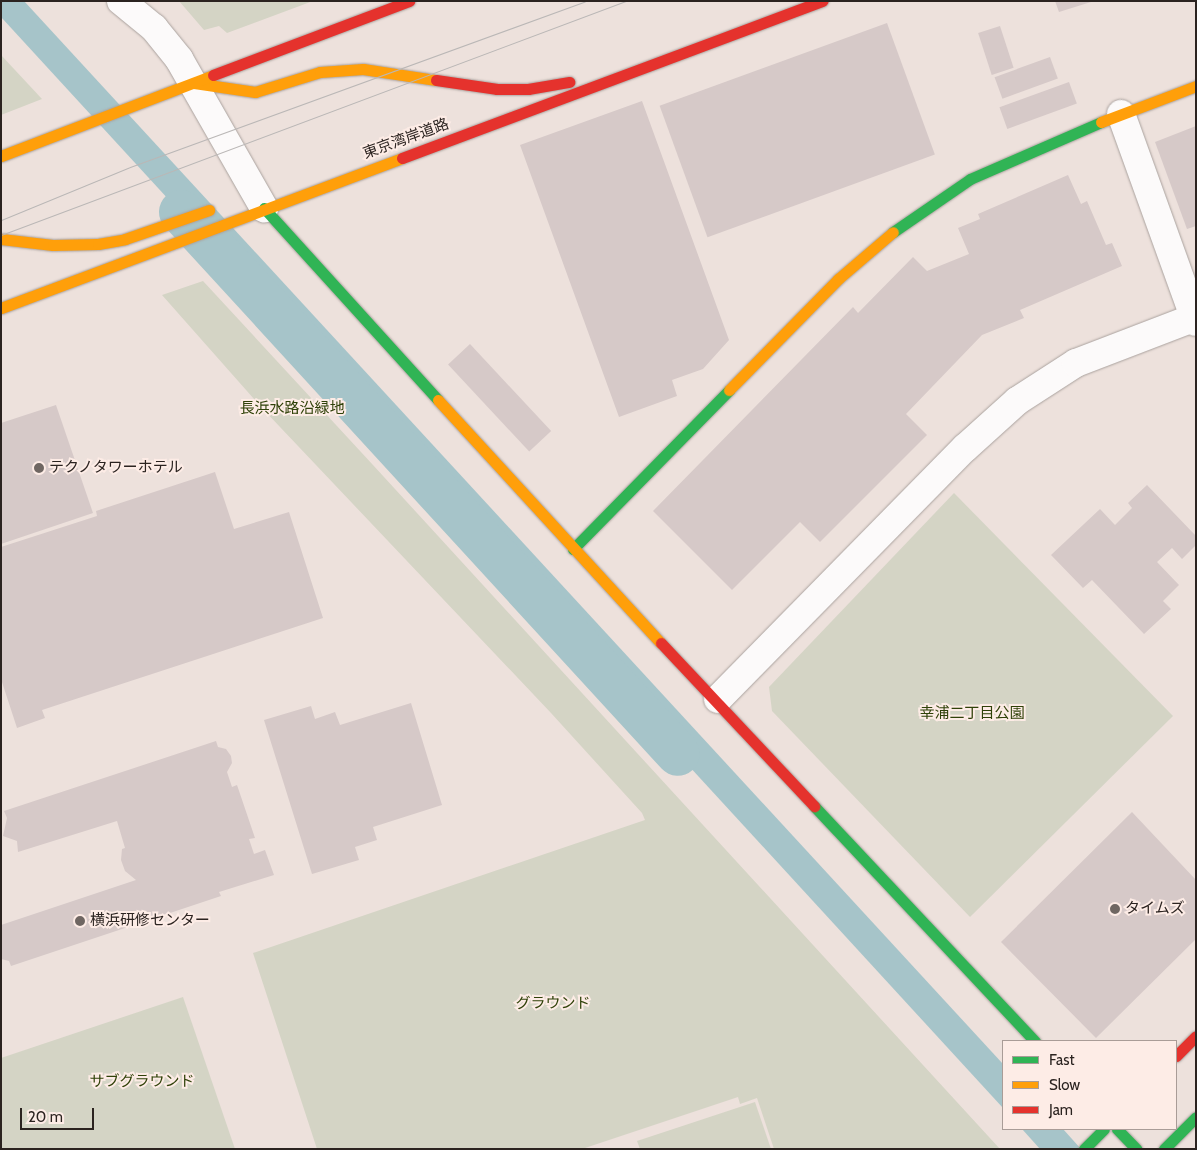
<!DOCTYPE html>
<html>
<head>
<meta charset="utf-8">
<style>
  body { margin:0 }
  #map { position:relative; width:1197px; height:1150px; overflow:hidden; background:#ede1dc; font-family:Cabin,"Noto Sans JP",sans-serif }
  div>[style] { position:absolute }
  .green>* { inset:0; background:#d4d4c5 }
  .water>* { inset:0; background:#a6c4c9 }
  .river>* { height:44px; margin:-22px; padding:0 22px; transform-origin:22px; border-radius:22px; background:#a6c4c9 }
  .building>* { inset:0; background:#d6c9c8; transform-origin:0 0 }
  .roads { filter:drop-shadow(0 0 1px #aaa29e) drop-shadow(0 0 1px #aaa29e) }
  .street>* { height:28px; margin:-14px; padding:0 14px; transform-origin:14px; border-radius:14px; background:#fcfafa }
  .fast>* { height:11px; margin:-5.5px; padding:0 5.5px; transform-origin:5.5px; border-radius:5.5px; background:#30b455 }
  .slow>* { height:11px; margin:-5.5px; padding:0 5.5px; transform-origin:5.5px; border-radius:5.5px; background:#ff9f0a }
  .jam>* { height:11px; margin:-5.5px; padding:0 5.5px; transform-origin:5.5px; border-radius:5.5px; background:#e5322d }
  .tram>* { height:1px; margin:-0.5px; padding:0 0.5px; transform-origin:0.5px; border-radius:0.5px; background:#bab7b6 }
  .dots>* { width:14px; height:14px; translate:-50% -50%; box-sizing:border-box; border:2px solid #fdece6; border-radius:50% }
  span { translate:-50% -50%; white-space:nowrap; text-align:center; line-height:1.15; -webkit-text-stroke:4px #fdece6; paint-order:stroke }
  .street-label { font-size:15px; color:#2b2320 }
  .park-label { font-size:15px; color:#2f4108 }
  .poi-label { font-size:15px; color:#2b2320 }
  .left { translate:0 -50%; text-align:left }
  .frame { position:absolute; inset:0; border:2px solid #2b2320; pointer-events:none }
  .legend { position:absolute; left:1002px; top:1040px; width:175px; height:90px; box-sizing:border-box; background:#fdece6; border:1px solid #a99c97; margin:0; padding:6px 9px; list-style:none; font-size:15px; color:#2b2320 }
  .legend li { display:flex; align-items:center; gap:10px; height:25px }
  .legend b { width:25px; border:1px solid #a99c97 }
  .scale { position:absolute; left:20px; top:1108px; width:74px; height:22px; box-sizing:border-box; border:2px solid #2b2320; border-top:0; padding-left:6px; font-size:15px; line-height:18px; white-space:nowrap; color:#2b2320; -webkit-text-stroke:4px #fdece6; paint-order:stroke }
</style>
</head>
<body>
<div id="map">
  <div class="green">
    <div style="clip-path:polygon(179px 1px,313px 1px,227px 33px,219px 26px,204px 30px)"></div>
    <div style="clip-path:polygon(1px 55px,42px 99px,1px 115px)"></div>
    <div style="clip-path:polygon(203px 281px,373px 465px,1000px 1149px,774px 1149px,757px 1098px,740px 1104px,738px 1097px,582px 1149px,317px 1149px,253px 953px,645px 820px,642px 813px,551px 713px,262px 408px,162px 295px)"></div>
    <div style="clip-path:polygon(954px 493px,1173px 716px,970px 917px,772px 711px,769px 687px)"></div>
    <div style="clip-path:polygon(183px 997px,235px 1149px,1px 1149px,1px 1058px)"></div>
    <div style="clip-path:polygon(755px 1102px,771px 1149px,640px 1149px,637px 1141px)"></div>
  </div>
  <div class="water">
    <div style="clip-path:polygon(1px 1px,24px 1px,1003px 1064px,1003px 1108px,1px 17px)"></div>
    <div style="clip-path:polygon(1022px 1129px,1063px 1129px,1081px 1149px,1040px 1149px)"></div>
  </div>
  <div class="river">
    <div style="left:181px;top:212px;width:735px;rotate:47.48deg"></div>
  </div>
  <div class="building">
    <div style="clip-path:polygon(1055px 1px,1091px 1px,1091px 2px,1059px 12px)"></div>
    <div style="left:887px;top:23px;width:140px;height:242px;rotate:70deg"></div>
    <div style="left:1000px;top:26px;width:44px;height:23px;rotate:72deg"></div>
    <div style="left:1050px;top:57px;width:23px;height:59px;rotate:70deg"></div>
    <div style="left:1069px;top:82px;width:23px;height:74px;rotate:70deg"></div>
    <div style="clip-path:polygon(642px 101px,729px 340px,703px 369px,672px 380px,677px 396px,619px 417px,520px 145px)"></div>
    <div style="clip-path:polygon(1196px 126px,1196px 226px,1187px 229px,1155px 142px)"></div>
    <div style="clip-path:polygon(1068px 175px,1081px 204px,1087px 201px,1106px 245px,1112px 243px,1122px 266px,1020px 310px,1024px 318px,982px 335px,906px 414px,927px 435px,820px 542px,800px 522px,732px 590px,653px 511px,853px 307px,858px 313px,913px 257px,927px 271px,969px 254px,958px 228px,980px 219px,978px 214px)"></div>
    <div style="left:470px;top:344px;width:119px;height:30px;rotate:47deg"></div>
    <div style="clip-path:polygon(56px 405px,93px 513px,1px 544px,1px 423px)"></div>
    <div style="clip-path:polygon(215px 472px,234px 529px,289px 512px,323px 618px,42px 710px,45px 718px,17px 728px,1px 679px,1px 547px,97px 516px,96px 511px)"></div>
    <div style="clip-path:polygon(1147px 485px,1196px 536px,1196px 545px,1182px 559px,1172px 548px,1157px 562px,1179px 585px,1163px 601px,1171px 609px,1144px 634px,1092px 580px,1083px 588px,1051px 555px,1100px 509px,1115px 525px,1132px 508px,1128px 503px)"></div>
    <div style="clip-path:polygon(411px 703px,442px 805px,373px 827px,377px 840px,355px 847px,359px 860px,312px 874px,264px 720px,311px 706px,315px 719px,335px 712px,340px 725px)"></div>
    <div style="clip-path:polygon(216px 741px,218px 747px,226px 749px,231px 756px,232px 763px,227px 772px,232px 787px,237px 785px,255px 838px,249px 839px,254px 854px,265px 850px,274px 875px,219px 892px,221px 896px,11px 966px,9px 961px,1px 959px,1px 925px,136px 880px,125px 871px,121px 860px,122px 849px,125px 848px,117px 821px,18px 852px,17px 841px,3px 836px,7px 818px,4px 811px)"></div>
    <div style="clip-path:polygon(1132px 812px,1196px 880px,1196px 939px,1096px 1038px,1001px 942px)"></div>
  </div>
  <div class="roads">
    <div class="street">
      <div style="left:121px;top:1px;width:43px;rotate:39.3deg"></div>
      <div style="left:154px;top:28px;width:40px;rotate:51deg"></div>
      <div style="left:179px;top:59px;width:172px;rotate:60.3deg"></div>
      <div style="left:1121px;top:114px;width:221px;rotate:70.2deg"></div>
      <div style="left:718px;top:699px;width:352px;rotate:-45.5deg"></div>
      <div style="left:965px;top:448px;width:70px;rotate:-42.1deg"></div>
      <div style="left:1017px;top:401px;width:70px;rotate:-32.8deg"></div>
      <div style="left:1076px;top:363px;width:129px;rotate:-21deg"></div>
    </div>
    <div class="fast">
      <div style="left:264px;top:208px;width:259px;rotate:47.8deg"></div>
      <div style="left:893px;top:232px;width:93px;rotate:-34.5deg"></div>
      <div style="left:970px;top:179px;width:143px;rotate:-23.5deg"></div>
      <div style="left:573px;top:549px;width:223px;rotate:-45.5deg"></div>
      <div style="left:814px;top:806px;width:323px;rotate:46.8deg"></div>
      <div style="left:1117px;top:1129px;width:28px;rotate:46deg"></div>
      <div style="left:1084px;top:1149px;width:28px;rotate:-45deg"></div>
      <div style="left:1164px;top:1149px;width:45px;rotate:-45deg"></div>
    </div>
    <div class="slow">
      <div style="left:194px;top:83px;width:62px;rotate:8.4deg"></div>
      <div style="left:255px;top:92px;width:68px;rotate:-17.1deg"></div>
      <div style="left:320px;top:72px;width:43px;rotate:-4deg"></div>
      <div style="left:363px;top:69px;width:74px;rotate:8.6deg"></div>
      <div style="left:1101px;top:122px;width:102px;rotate:-20.8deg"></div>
      <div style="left:1px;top:156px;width:227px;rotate:-20.9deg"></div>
      <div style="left:1px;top:239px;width:52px;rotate:6.6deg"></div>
      <div style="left:53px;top:245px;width:45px;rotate:-1.3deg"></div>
      <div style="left:98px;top:244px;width:27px;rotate:-10deg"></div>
      <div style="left:125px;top:239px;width:89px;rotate:-19deg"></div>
      <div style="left:1px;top:308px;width:428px;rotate:-20.5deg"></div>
      <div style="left:729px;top:390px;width:156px;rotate:-45.5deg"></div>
      <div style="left:838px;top:279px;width:72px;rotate:-40.5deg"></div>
      <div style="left:438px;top:400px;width:330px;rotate:47.5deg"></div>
    </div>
    <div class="jam">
      <div style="left:213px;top:75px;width:210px;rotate:-20.7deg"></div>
      <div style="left:436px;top:80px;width:62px;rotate:8.4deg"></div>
      <div style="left:497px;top:89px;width:31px"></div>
      <div style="left:528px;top:89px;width:42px;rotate:-9.7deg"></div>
      <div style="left:402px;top:158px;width:449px;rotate:-20.5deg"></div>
      <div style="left:661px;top:643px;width:224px;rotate:46.8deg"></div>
      <div style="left:1176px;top:1056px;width:28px;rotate:-45deg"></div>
    </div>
  </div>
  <div class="tram">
    <div style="left:1px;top:220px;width:139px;rotate:-22.3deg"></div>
    <div style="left:130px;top:167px;width:484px;rotate:-20deg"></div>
    <div style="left:1px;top:235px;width:667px;rotate:-20.53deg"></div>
  </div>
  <div class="dots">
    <div style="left:39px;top:468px;background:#6f6662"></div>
    <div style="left:1115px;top:909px;background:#6f6662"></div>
    <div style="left:80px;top:921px;background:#6f6662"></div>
  </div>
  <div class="street-label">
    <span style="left:406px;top:139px;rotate:-20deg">東京湾岸道路</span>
  </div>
  <div class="park-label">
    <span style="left:292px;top:409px">長浜水路沿緑地</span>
    <span style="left:972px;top:714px">幸浦二丁目公園</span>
    <span style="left:553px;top:1004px">グラウンド</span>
    <span style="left:142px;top:1082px">サブグラウンド</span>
  </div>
  <div class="poi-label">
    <span class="left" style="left:49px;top:468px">テクノタワーホテル</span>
    <span class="left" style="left:1125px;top:909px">タイムズ</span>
    <span class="left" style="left:90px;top:921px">横浜研修センター</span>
  </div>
  <div class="frame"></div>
  <ul class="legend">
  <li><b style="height:6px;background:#30b455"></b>Fast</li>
  <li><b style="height:6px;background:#ff9f0a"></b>Slow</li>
  <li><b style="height:6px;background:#e5322d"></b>Jam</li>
  </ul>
  <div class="scale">20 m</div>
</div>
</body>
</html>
